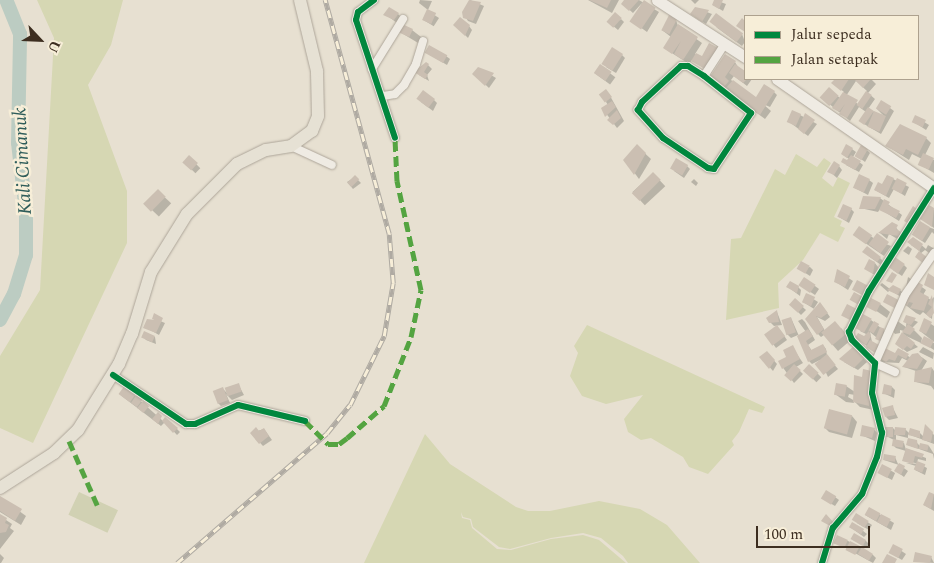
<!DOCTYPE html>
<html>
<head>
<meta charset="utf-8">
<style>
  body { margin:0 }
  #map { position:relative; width:934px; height:563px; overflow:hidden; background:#e7e0d1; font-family:Spectral,serif }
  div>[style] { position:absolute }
  .green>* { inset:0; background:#d6d7b3 }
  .cemetery>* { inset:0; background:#d1d1b3; transform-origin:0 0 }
  .shadow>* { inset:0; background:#0003; transform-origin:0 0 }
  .river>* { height:14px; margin:-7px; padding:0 7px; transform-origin:7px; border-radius:7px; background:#bcccc2 }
  .building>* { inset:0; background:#cbbfb2; transform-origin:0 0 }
  .roads { filter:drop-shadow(0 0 1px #ada599) drop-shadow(0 0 1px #ada599) }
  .minor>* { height:8px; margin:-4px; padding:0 4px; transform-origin:4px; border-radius:4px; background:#efebe3 }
  .secondary>* { height:11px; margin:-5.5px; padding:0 5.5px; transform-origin:5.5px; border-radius:5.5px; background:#efebe3 }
  .primary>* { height:12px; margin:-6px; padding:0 6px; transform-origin:6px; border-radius:6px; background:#e6e1d4 }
  .rail>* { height:4.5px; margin-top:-2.25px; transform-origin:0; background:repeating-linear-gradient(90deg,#f7eed8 0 8px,#afaaa2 0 16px); box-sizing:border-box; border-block:1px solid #afaaa2 }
  .quiet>* { height:5px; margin-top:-2.5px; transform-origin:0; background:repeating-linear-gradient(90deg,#54a441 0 10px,transparent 0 15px) }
  .cycleway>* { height:6px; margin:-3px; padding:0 3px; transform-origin:3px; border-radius:3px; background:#00873e }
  span { translate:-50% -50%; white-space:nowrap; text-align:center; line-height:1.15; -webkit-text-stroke:5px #f7eed8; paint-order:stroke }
  .water-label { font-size:19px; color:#2f5d5a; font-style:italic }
  .legend { position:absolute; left:744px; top:15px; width:175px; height:65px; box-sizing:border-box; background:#f7eed8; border:1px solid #ada18e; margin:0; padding:6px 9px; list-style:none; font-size:15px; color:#3d2e20 }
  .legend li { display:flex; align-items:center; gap:10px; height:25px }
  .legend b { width:25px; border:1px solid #ada18e }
  .north { position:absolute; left:15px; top:15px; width:50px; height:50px; -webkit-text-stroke:4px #f7eed8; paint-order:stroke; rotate:115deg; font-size:14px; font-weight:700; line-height:20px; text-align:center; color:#3d2e20 }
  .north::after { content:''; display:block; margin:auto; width:18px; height:22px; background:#3d2e20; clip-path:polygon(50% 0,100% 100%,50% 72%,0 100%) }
  .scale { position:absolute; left:756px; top:526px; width:114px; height:22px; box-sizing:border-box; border:2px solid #3d2e20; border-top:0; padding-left:6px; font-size:15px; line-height:18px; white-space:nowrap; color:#3d2e20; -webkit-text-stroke:4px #f7eed8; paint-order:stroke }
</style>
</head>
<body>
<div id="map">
  <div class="green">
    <div style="clip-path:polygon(37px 0,123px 0,111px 45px,88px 85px,127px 191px,127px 243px,33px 443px,0 428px,0 356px,40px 290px,54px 38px)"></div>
    <div style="clip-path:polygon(796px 154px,817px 167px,824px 158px,831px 163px,822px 178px,833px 187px,838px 177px,850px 183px,834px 217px,842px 221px,840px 226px,845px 228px,838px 242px,820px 233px,803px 260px,778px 283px,779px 308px,726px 320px,731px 239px,741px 238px,775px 169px,785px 175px)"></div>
    <div style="clip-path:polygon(587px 325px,765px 407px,762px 413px,749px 409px,739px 432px,732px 441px,734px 445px,708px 474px,689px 467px,683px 457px,651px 438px,641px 440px,628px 432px,624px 419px,643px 395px,606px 404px,582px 396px,570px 376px,578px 353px,574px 346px)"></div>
    <div style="clip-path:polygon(425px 434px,450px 464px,516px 507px,528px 511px,550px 511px,599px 501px,640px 509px,667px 525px,700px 563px,628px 563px,623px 556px,601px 538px,583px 533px,551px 538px,510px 549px,499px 547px,473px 527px,471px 519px,463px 517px,461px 512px,462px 518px,470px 520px,472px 528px,497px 549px,511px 550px,551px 539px,583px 535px,599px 540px,626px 563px,364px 563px)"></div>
  </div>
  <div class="cemetery">
    <div style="left:79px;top:492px;width:43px;height:25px;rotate:25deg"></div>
  </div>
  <div class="shadow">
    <div style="clip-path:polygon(420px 0,432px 1px,428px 10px,419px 3px)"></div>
    <div style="clip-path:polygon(470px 0,484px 6px,476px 24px,468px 21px,463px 13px)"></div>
    <div style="clip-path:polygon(588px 0,619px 0,612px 13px)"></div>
    <div style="clip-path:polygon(626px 0,639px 0,659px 12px,647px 32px,633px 22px,642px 3px,633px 13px,623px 4px)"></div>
    <div style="clip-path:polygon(691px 0,699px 0,695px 4px)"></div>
    <div style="clip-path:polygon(715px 0,726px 4px,723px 11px,713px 5px)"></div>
    <div style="clip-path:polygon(696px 8px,712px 14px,706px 24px,695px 17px)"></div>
    <div style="left:428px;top:11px;width:13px;height:10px;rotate:32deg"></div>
    <div style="clip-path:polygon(385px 14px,398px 14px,401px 17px,397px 23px)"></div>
    <div style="clip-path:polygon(621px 19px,624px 22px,618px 30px,612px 25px)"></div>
    <div style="clip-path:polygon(676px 20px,678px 26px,702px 43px,695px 54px,702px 58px,722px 54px,711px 73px,692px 60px,689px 64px,664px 48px,671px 37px,662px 30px)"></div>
    <div style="clip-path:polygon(455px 25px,469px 26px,472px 30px,468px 38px)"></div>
    <div style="clip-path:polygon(716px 27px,742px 34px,745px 42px,742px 46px)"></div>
    <div style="clip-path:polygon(412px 30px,425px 40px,423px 46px,400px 32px)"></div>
    <div style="clip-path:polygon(427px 53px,446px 56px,450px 59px,447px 65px)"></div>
    <div style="clip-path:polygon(622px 55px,625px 58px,616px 73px,606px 67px)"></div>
    <div style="clip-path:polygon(735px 62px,745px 79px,752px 79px,747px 86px,734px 76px,731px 80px,761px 102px,774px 92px,777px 95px,770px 107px,763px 104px,771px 111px,765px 119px,716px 83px)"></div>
    <div style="clip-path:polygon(426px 63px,432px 69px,427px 75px,429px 81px,419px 75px)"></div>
    <div style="left:600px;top:66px;width:19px;height:9px;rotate:36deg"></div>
    <div style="clip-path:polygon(479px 68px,496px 78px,489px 88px,474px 74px)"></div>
    <div style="clip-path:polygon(evenodd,836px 79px,871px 79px,876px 84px,868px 93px,875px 99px,868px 109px,884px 116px,877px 109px,882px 102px,894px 111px,881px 134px,864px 124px,866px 112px,859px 107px,850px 121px,822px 98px,829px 89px,840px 98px,844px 92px,833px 83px,836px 79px,856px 81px,867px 91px,858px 104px,846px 96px,856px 81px)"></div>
    <div style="clip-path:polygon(609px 94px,624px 121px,617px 128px,602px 108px,608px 105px,606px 102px)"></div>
    <div style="clip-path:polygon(434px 100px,437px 103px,433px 111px,421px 102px)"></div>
    <div style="clip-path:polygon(800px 115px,817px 124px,808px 136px,788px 121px)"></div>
    <div style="clip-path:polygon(916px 117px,929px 125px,926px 130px,914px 122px)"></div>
    <div style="clip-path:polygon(926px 138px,931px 143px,925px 155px,934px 160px,934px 173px,919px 164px,922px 159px,912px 154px,909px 160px,887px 146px)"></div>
    <div style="clip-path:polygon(637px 146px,651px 159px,639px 179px,625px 160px)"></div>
    <div style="clip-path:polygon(852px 149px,856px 152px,853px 157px,863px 165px,859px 172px,846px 165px,849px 159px,842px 154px)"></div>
    <div style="clip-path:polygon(867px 150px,870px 153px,865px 162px,857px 156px)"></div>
    <div style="left:189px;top:157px;width:16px;height:7px;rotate:45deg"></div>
    <div style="clip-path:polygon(687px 166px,690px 169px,684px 178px,674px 171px)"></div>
    <div style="clip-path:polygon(839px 166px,842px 170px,837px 178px,829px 171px)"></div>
    <div style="left:653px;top:173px;width:18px;height:28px;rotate:47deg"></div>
    <div style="clip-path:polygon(887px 176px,909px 187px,905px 196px,894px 189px,889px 198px,875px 190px,883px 186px)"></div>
    <div style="clip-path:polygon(355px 177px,361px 183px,353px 189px,347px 182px)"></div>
    <div style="clip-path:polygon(694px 179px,698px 183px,696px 186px,691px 182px)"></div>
    <div style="clip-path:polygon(869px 180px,873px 183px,868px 195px,855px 188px)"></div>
    <div style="left:158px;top:191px;width:18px;height:18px;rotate:43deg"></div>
    <div style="clip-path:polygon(880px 198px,902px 215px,899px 221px,880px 209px,878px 212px,860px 208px)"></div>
    <div style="clip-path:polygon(929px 207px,934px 210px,934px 228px,922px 219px)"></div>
    <div style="clip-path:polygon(851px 209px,854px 212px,849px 223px,839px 217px)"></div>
    <div style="clip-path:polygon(892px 223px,903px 236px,899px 240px,889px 234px,887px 239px,880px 233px)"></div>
    <div style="clip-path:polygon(928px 227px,934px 229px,934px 234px,932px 232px,925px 243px,916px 237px)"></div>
    <div style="clip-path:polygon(860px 228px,876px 240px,891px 246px,884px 256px,858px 238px)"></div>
    <div style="clip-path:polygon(918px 242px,926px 249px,928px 245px,933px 248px,933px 256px,925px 250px,916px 257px,920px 251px,911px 245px)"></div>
    <div style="clip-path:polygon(908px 246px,912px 249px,909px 255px,903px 251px)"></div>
    <div style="clip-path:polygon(867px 255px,880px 258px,883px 261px,881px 265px)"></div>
    <div style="clip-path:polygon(875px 263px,878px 267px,876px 276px,865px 268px)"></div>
    <div style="clip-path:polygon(904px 265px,907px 268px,902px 276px,893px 270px)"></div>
    <div style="clip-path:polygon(810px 267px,813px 270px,810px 276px,799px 269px)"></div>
    <div style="clip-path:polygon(838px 271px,853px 281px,848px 290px,836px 282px)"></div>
    <div style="clip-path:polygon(908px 277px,926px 290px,923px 295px,931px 300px,934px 297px,932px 319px,923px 312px,920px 315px,916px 313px,903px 303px)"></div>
    <div style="clip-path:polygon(882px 283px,890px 289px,900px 290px,903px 293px,901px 297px,890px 290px,888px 292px,880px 285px)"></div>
    <div style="clip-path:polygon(800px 285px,815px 286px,819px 289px,815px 295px)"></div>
    <div style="clip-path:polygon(788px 287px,798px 287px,801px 290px,800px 296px)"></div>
    <div style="left:807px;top:295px;width:13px;height:8px;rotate:32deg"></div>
    <div style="clip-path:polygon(795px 300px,806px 310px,801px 315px,791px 305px)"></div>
    <div style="clip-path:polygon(880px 304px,890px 312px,887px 318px,869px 306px)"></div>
    <div style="clip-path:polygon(823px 307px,830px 317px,825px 321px,817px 317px,825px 331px,841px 328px,851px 340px,838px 351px,824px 335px,821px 337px,818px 334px,806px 319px)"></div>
    <div style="clip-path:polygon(777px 312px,782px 325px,774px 326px,770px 322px)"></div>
    <div style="clip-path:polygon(907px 317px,918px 322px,912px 328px,922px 338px,921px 343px,904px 335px,918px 347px,907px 352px,897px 344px,904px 331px,900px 330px,900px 333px,895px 334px,892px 330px,896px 320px,906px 327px)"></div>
    <div style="clip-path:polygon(153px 318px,165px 323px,159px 335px,145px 327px,156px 321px)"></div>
    <div style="clip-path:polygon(791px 318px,799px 336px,806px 332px,798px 321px,802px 319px,805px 322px,815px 340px,808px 345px,812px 351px,823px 345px,826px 349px,827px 356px,838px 369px,828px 377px,820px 360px,812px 364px,809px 361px,798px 335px,791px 338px,787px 334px)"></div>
    <div style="clip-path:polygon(871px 320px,887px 333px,883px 343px,870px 332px,872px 342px,895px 355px,899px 350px,911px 358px,918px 355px,923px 358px,927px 361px,921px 371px,932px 368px,934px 371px,934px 390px,931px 386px,916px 382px,916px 371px,904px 367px,908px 361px,902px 358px,899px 363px,881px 362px,880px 356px,856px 338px,864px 338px,866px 334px,860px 331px)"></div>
    <div style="clip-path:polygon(925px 320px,934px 326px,934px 342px,920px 331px)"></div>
    <div style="clip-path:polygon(780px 330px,787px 340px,776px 348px,766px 334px)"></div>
    <div style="clip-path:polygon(143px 336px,155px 337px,156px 344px,146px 340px)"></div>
    <div style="clip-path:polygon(925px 338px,934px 343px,934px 350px,923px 343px)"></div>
    <div style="clip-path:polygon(792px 347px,803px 363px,796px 367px,803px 374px,794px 383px,779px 362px,788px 357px)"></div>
    <div style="clip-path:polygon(923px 347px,934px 353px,933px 359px,919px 352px)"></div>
    <div style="clip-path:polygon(854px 348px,867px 362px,858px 370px,844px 362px)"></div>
    <div style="clip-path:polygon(770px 356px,777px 364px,773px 371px,761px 357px)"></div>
    <div style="left:810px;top:366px;width:16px;height:7px;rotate:45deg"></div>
    <div style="clip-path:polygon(evenodd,863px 378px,874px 410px,860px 407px,853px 400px,854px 403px,846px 402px,835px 394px,846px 386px,855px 392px,863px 378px,849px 394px,855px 395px,855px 401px,848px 397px,849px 394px)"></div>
    <div style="clip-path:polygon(238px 384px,244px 395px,232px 400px,226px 394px,230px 403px,221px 406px,218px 403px,222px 388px,228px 394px)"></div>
    <div style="clip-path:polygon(125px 387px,163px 421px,165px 419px,177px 429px,180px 432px,177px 435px,165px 422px,161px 426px,123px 397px,120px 394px)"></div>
    <div style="clip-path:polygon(892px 387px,895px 390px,894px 398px,883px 393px)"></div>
    <div style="clip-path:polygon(892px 406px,898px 418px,889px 420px,886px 417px)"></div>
    <div style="clip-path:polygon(852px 416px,857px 422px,852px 438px,829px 432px,824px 427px)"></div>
    <div style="clip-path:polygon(926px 427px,934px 435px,934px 444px,908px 434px,908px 438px,896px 435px,896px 441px,904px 443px,906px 450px,926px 458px,926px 461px,918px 459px,917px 463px,927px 468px,925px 475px,915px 470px,916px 466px,906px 463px,919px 464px,903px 460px,906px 451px,896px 448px,893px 445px,894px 440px,886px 436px,893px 428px,896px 431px,905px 429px,910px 434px,919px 432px,924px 437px)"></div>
    <div style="clip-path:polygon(264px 429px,272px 440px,263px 446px,251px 433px)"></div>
    <div style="clip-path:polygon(874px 429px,877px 433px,875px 441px,861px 435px)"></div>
    <div style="clip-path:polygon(916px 442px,920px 446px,929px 446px,934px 454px,934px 459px,933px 454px,908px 445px)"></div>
    <div style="clip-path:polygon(895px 457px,898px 464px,908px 471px,904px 477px,896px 471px,892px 480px,879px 473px,883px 466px,895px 473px,899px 465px,884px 460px)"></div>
    <div style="clip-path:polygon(930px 493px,934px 495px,934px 511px,924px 505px)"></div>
    <div style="clip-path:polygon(0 497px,26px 516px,21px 525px,0 512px)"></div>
    <div style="clip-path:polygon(835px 497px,839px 500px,835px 506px,825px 500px)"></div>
    <div style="clip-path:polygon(879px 514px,894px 523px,891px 530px,865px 515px)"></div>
    <div style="clip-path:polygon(857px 515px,872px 525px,869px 530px,857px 523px)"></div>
    <div style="clip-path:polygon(0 516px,12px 524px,10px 528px,14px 531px,0 549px)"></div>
    <div style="clip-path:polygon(853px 523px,867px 534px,864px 537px,850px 527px)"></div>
    <div style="clip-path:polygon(853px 539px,866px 541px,869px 544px,867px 548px)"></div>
    <div style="clip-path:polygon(848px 541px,873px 555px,876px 558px,873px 563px,835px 542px)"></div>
    <div style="clip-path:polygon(894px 546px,906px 554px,902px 560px,892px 554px)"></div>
    <div style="clip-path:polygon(0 554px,4px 558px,1px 563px,0 563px)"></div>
    <div style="clip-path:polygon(931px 557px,934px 563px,914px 561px)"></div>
  </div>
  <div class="river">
    <div style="left:0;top:320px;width:30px;rotate:-62deg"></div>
    <div style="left:14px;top:294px;width:41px;rotate:-72.9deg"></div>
    <div style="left:26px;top:255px;width:43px;rotate:-90deg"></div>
    <div style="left:26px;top:212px;width:69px;rotate:-96.6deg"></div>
    <div style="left:18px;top:143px;width:109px;rotate:-88.9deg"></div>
    <div style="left:20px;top:34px;width:37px;rotate:-112deg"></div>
  </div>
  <div class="building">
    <div style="clip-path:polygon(469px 0,481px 2px,473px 21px,463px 18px,462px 12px)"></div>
    <div style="clip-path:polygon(589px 0,611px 0,607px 8px)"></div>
    <div style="clip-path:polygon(624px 0,639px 0,629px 11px,621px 4px)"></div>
    <div style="left:644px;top:0;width:14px;height:26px;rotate:34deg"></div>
    <div style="clip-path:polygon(714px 0,723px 0,719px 9px,712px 5px)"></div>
    <div style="clip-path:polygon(389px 7px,399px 13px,394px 20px,383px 15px)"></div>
    <div style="clip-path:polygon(695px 7px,709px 10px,702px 22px,690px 14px)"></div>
    <div style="left:427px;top:9px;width:10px;height:12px;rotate:24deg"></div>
    <div style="left:615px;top:12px;width:9px;height:13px;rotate:41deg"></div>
    <div style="left:716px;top:13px;width:34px;height:11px;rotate:37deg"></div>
    <div style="left:669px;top:15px;width:9px;height:17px;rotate:27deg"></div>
    <div style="clip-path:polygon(460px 17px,470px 25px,465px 36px,453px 25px)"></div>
    <div style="clip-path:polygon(742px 18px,745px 21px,745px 32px,736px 26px)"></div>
    <div style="left:402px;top:24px;width:12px;height:9px;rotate:24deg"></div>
    <div style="clip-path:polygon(678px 24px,698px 37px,683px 60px,674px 54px,681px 41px,672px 54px,663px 48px)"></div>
    <div style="clip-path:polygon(709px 43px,718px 48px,705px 69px,691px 61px,696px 53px,702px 56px)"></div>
    <div style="left:429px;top:45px;width:21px;height:9px;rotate:29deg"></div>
    <div style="left:612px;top:47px;width:13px;height:20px;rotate:32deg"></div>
    <div style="clip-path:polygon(725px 54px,736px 61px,725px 77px,729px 81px,723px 88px,709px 78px)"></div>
    <div style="clip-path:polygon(426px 62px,429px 64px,424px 72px,428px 75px,425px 79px,414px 72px)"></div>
    <div style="left:600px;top:64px;width:14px;height:11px;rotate:34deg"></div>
    <div style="clip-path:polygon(735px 64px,745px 71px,747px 79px,743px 83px,729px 73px)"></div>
    <div style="clip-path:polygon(478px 67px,494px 73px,485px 86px,472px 74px)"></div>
    <div style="clip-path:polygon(835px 79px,849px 79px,841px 91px,831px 83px)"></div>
    <div style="clip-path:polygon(854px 79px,871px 79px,863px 88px)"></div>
    <div style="clip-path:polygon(733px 80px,756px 97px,764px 84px,775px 91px,760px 115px,725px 89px)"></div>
    <div style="left:829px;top:87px;width:13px;height:14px;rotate:42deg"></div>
    <div style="left:606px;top:89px;width:10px;height:9px;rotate:53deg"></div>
    <div style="left:423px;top:90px;width:15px;height:11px;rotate:37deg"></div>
    <div style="left:866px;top:91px;width:7px;height:17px;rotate:34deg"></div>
    <div style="clip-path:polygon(843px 92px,858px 100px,847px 118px,839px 114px,845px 104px,839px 112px,832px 108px)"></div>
    <div style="left:881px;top:100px;width:12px;height:10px;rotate:31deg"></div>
    <div style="clip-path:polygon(612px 101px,616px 107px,605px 117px,601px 108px)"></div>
    <div style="left:868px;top:107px;width:7px;height:17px;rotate:34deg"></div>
    <div style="clip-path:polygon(617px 110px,621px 118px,613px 125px,607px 120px)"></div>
    <div style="left:792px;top:110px;width:10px;height:13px;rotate:24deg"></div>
    <div style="left:874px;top:111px;width:13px;height:17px;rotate:23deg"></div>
    <div style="clip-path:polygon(805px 113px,815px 120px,804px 134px,798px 129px)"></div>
    <div style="left:915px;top:115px;width:12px;height:8px;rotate:24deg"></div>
    <div style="clip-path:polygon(900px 124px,927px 137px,918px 155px,906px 149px,903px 155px,885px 146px)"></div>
    <div style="clip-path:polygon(637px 144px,646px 153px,634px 175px,623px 160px)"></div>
    <div style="clip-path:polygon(846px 144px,853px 148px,847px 158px,841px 154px)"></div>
    <div style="left:861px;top:145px;width:8px;height:13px;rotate:30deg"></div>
    <div style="left:923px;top:153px;width:12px;height:13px;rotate:24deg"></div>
    <div style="left:189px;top:155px;width:12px;height:10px;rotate:42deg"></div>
    <div style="clip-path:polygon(851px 155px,861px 161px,855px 170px,841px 162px,843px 158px,847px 160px)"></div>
    <div style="left:676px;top:158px;width:14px;height:12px;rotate:30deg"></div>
    <div style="clip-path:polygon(834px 161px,840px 165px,834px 175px,827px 172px)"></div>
    <div style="left:653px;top:172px;width:11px;height:30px;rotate:45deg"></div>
    <div style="left:859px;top:174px;width:12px;height:15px;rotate:24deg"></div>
    <div style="left:355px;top:175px;width:6px;height:11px;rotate:45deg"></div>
    <div style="clip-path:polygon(887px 175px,894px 178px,886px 196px,874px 190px,878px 182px,882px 184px)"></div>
    <div style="left:897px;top:178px;width:11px;height:12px;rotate:27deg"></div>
    <div style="left:158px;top:189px;width:11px;height:21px;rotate:45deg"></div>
    <div style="clip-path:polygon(863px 196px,881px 197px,875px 209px,859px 209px)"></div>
    <div style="clip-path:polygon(884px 199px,890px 202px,888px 205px,900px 211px,896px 218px,879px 210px)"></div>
    <div style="left:843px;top:204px;width:10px;height:14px;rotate:24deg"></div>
    <div style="clip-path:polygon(929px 205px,934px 208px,932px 227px,920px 219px)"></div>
    <div style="clip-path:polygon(913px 206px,917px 209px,909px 224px,904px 221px)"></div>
    <div style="left:920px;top:221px;width:12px;height:16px;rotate:31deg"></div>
    <div style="clip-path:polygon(892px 222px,898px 225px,896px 229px,901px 232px,899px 236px,878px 233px)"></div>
    <div style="left:859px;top:226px;width:16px;height:11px;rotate:35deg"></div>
    <div style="left:877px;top:233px;width:15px;height:14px;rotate:37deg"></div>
    <div style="clip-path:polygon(913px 237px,923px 244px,919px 251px,928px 258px,924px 264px,915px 257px,919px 251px,907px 242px)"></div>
    <div style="clip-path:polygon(867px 246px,881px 257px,877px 262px,862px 252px)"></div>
    <div style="left:895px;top:257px;width:12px;height:12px;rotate:35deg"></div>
    <div style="clip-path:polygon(869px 259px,875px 262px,873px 274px,864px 269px)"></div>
    <div style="left:801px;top:261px;width:10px;height:9px;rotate:29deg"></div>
    <div style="clip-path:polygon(837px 269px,850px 276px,845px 287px,834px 282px)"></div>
    <div style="clip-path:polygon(892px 272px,897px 275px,892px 283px,886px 281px)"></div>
    <div style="clip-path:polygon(928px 273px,934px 277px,934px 290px,924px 285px)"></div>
    <div style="left:804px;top:277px;width:14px;height:10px;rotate:34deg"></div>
    <div style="left:857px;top:280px;width:13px;height:11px;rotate:27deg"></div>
    <div style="clip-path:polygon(790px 281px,799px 286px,797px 293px,786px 287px)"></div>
    <div style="clip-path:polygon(916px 281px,923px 285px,920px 292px,929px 297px,924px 311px,910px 308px,913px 303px,909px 302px,907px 306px,901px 303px)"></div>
    <div style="clip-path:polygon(893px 285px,901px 289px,898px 295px,887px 290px)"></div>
    <div style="left:854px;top:292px;width:10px;height:9px;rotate:29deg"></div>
    <div style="left:806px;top:293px;width:10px;height:10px;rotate:24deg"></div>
    <div style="left:887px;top:294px;width:13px;height:9px;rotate:27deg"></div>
    <div style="clip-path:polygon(932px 295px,934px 313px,930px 318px,926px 314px,932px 307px,928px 304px)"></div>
    <div style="left:795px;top:298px;width:12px;height:9px;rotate:42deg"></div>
    <div style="left:871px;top:298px;width:11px;height:10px;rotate:27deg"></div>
    <div style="clip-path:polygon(820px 302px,828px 313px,821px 318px,816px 316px,824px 329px,817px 335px,805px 319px)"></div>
    <div style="left:847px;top:304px;width:11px;height:13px;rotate:27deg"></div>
    <div style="clip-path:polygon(777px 310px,779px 322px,769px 323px,766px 318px)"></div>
    <div style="clip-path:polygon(154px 313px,163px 318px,156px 333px,143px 328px,147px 319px,155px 320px,152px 319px)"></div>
    <div style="left:863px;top:314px;width:10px;height:16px;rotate:29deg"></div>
    <div style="clip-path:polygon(906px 315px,916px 318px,911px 325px,908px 324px,915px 329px,910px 335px,902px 332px,908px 324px,903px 322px)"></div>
    <div style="left:791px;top:317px;width:16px;height:10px;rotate:72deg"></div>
    <div style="clip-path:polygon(924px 318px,932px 322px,926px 334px,919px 331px)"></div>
    <div style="left:835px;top:321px;width:17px;height:18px;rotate:50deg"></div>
    <div style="left:874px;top:321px;width:6px;height:11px;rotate:31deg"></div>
    <div style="left:777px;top:325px;width:14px;height:16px;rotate:54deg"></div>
    <div style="left:880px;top:327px;width:5px;height:13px;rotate:22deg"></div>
    <div style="clip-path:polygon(808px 329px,813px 336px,806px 341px,811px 350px,823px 344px,827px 352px,808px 362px,797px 336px)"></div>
    <div style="left:144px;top:331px;width:12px;height:7px;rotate:24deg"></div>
    <div style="clip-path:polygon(869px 331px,871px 336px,866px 345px,855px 338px,858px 333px,864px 336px)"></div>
    <div style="clip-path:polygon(902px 332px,915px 343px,911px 349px,907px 346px,903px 350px,895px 344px)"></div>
    <div style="left:924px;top:336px;width:11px;height:8px;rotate:27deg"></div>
    <div style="clip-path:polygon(870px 340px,879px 345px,875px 353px,866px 347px)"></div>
    <div style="clip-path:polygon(793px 345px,800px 359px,782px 369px,778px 361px,786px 357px,783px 350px)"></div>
    <div style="clip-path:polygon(854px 346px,864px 358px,854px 368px,839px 359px)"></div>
    <div style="clip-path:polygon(883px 347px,895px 353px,898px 348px,909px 354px,906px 359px,898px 355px,895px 361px,889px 359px,886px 362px,881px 359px)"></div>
    <div style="clip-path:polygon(767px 351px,775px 360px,769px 369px,759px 357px)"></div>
    <div style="clip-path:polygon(918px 353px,923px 359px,917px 369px,902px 367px,912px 354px)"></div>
    <div style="left:827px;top:354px;width:14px;height:16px;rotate:51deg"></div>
    <div style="left:794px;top:364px;width:9px;height:15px;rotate:41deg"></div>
    <div style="left:809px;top:364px;width:13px;height:9px;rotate:42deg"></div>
    <div style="clip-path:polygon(932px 367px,929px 383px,914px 382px,915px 371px)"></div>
    <div style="clip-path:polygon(863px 369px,872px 371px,869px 406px,853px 402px,854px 375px,862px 377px)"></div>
    <div style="left:239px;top:383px;width:9px;height:15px;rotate:72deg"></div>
    <div style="left:836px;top:383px;width:11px;height:12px;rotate:10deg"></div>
    <div style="clip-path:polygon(884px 384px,892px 386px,891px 395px,882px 394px)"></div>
    <div style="left:125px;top:385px;width:14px;height:11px;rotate:36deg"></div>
    <div style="left:223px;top:387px;width:14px;height:11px;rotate:69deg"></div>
    <div style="clip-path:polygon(137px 394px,143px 399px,137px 407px,131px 403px)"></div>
    <div style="left:143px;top:401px;width:8px;height:9px;rotate:40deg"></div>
    <div style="clip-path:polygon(893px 405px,895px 415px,885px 417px,882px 408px)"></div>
    <div style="left:829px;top:409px;width:24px;height:20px;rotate:15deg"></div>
    <div style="clip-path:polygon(158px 412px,162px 416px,158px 424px,152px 419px)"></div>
    <div style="clip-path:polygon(165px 417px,178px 428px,173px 433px,162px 421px)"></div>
    <div style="clip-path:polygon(925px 424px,933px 432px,931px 442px,922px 440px)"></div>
    <div style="clip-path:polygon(862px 425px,875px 428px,872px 438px,860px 436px)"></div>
    <div style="clip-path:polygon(256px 427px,259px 431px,264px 428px,269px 436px,259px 444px,250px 433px)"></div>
    <div style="left:885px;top:427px;width:8px;height:10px"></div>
    <div style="clip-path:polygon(895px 427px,906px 428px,905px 435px,894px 435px)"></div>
    <div style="clip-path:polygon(910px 428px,920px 431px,920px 438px,908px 435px)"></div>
    <div style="clip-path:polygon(908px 438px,917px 440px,918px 449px,906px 445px)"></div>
    <div style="left:893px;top:439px;width:11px;height:7px;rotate:10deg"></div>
    <div style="left:920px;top:443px;width:9px;height:6px;rotate:13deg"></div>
    <div style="clip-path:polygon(906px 448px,924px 454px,922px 458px,915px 456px,913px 464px,902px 461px)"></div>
    <div style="left:884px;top:454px;width:12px;height:6px;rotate:9deg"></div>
    <div style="left:917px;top:461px;width:9px;height:9px;rotate:21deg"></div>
    <div style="clip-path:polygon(899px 463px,905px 466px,901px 475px,894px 471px)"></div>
    <div style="left:882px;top:464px;width:11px;height:10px;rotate:27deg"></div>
    <div style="left:826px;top:490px;width:12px;height:10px;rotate:31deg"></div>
    <div style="clip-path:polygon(929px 492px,934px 494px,931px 509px,923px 505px)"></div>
    <div style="clip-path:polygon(0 496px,22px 509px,15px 521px,0 511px)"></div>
    <div style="left:869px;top:507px;width:13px;height:9px;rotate:29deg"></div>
    <div style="left:856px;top:513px;width:15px;height:8px;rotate:32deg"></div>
    <div style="clip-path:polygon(0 514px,7px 518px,5px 523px,9px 525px,6px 532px,0 533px)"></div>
    <div style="clip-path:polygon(826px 514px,835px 524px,832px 527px,821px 521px)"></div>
    <div style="left:881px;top:514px;width:11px;height:9px;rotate:27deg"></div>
    <div style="left:852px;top:522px;width:14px;height:6px;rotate:30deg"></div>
    <div style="left:854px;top:533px;width:14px;height:7px;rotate:30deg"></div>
    <div style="left:837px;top:535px;width:12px;height:9px;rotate:24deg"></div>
    <div style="left:850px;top:541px;width:11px;height:10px;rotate:27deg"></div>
    <div style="left:893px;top:544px;width:11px;height:10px;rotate:27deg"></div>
    <div style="left:862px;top:547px;width:13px;height:8px;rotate:32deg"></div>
    <div style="clip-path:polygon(915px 552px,932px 556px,930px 563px,913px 562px)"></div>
    <div style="clip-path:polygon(887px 554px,897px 559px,895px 563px,882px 563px)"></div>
  </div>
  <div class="roads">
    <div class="minor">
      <div style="left:374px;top:0;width:20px;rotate:143deg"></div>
      <div style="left:358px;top:12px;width:8px;rotate:104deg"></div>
      <div style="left:356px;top:20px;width:124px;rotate:71.7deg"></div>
      <div style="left:681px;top:66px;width:7px"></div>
      <div style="left:688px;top:66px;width:19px;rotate:32deg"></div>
      <div style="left:704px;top:76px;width:60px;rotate:38.2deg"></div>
      <div style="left:751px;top:113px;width:67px;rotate:123.5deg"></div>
      <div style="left:714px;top:169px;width:6px;rotate:-171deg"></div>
      <div style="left:708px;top:168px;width:54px;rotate:-146.3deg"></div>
      <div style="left:663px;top:138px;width:38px;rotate:-132deg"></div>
      <div style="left:638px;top:110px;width:9px;rotate:-63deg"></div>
      <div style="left:642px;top:102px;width:53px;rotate:-42.7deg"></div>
      <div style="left:372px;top:69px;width:59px;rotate:-58.2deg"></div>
      <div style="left:704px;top:76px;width:38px;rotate:-57deg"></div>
      <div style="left:383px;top:96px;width:12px;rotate:-9deg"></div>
      <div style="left:395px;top:94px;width:13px;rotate:-45deg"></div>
      <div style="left:404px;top:85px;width:24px;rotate:-60deg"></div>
      <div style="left:416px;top:64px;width:24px;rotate:-73deg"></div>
      <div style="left:291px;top:146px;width:45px;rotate:24.9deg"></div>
      <div style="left:895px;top:372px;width:22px;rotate:-156deg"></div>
      <div style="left:875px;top:363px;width:74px;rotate:-66.2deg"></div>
      <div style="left:905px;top:295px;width:51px;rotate:-55.4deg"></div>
      <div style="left:113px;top:375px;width:88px;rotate:33.9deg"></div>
      <div style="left:186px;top:424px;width:9px"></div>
      <div style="left:195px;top:424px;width:47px;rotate:-23.8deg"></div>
      <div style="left:238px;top:405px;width:69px;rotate:13.4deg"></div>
      <div style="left:822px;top:563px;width:37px;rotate:-73deg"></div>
      <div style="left:833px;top:528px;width:45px;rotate:-49.5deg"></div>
      <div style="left:862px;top:494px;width:40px;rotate:-68deg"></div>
      <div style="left:877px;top:457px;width:25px;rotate:-78deg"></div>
      <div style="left:882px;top:433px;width:41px;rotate:-104deg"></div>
      <div style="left:872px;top:393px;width:30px;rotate:-84deg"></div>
      <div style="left:875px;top:363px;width:33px;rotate:-135deg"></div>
      <div style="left:852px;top:340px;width:9px;rotate:-111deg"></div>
      <div style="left:849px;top:332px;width:46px;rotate:-64deg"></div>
      <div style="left:869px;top:291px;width:122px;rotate:-57.7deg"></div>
    </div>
    <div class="secondary">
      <div style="left:657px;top:0;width:105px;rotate:32.9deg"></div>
      <div style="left:777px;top:79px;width:191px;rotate:34.8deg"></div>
    </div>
    <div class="primary">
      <div style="left:0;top:488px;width:64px;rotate:-32.9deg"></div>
      <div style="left:54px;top:453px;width:33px;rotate:-44deg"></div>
      <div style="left:78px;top:430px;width:78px;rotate:-58.2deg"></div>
      <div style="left:119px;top:364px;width:33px;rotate:-67deg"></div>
      <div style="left:132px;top:334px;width:65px;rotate:-73deg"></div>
      <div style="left:151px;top:272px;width:68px;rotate:-58.2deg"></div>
      <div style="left:187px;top:214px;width:71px;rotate:-45deg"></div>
      <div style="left:237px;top:164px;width:32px;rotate:-26deg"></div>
      <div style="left:266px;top:150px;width:25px;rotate:-9deg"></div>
      <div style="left:291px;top:146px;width:26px;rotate:-36deg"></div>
      <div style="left:312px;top:131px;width:16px;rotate:-68deg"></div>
      <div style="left:318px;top:116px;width:45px;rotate:-91.3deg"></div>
      <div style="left:317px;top:71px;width:73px;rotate:-103.5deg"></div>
    </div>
  </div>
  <div class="rail">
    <div style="left:177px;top:563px;width:198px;rotate:-40.9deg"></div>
    <div style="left:327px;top:433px;width:36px;rotate:-51deg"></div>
    <div style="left:350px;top:405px;width:77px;rotate:-63.8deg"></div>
    <div style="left:384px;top:336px;width:54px;rotate:-80.4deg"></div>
    <div style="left:393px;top:283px;width:49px;rotate:-94.7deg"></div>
    <div style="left:389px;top:234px;width:243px;rotate:-105.3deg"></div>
  </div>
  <div class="quiet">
    <div style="left:305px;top:421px;width:33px;rotate:45deg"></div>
    <div style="left:328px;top:444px;width:11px"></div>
    <div style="left:339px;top:444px;width:10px;rotate:-37deg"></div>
    <div style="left:347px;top:438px;width:49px;rotate:-40.9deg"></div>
    <div style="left:384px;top:406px;width:74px;rotate:-68.6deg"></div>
    <div style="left:411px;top:337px;width:48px;rotate:-78deg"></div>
    <div style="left:421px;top:290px;width:112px;rotate:-102.4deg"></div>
    <div style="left:397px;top:181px;width:43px;rotate:-92.7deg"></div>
    <div style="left:69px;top:441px;width:74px;rotate:66.2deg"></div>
  </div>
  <div class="cycleway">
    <div style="left:374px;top:0;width:20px;rotate:143deg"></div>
    <div style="left:358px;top:12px;width:8px;rotate:104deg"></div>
    <div style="left:356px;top:20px;width:124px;rotate:71.7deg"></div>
    <div style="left:681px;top:66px;width:7px"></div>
    <div style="left:688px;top:66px;width:19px;rotate:32deg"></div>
    <div style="left:704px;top:76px;width:60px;rotate:38.2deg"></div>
    <div style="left:751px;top:113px;width:67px;rotate:123.5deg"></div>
    <div style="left:714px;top:169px;width:6px;rotate:-171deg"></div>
    <div style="left:708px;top:168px;width:54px;rotate:-146.3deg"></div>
    <div style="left:663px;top:138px;width:38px;rotate:-132deg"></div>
    <div style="left:638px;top:110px;width:9px;rotate:-63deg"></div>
    <div style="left:642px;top:102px;width:53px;rotate:-42.7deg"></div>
    <div style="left:113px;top:375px;width:88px;rotate:33.9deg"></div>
    <div style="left:186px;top:424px;width:9px"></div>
    <div style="left:195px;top:424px;width:47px;rotate:-23.8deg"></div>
    <div style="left:238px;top:405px;width:69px;rotate:13.4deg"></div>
    <div style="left:822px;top:563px;width:37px;rotate:-73deg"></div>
    <div style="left:833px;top:528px;width:45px;rotate:-49.5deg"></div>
    <div style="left:862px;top:494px;width:40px;rotate:-68deg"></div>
    <div style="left:877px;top:457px;width:25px;rotate:-78deg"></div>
    <div style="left:882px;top:433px;width:41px;rotate:-104deg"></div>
    <div style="left:872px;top:393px;width:30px;rotate:-84deg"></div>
    <div style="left:875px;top:363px;width:33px;rotate:-135deg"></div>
    <div style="left:852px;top:340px;width:9px;rotate:-111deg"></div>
    <div style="left:849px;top:332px;width:46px;rotate:-64deg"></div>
    <div style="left:869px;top:291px;width:122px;rotate:-57.7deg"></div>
  </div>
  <div class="water-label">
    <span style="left:23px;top:161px;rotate:-93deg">Kali Cimanuk</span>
  </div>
  <ul class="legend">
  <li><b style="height:6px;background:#00873e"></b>Jalur sepeda</li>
  <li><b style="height:6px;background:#54a441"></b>Jalan setapak</li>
  </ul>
  <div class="north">U</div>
  <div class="scale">100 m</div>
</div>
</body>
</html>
